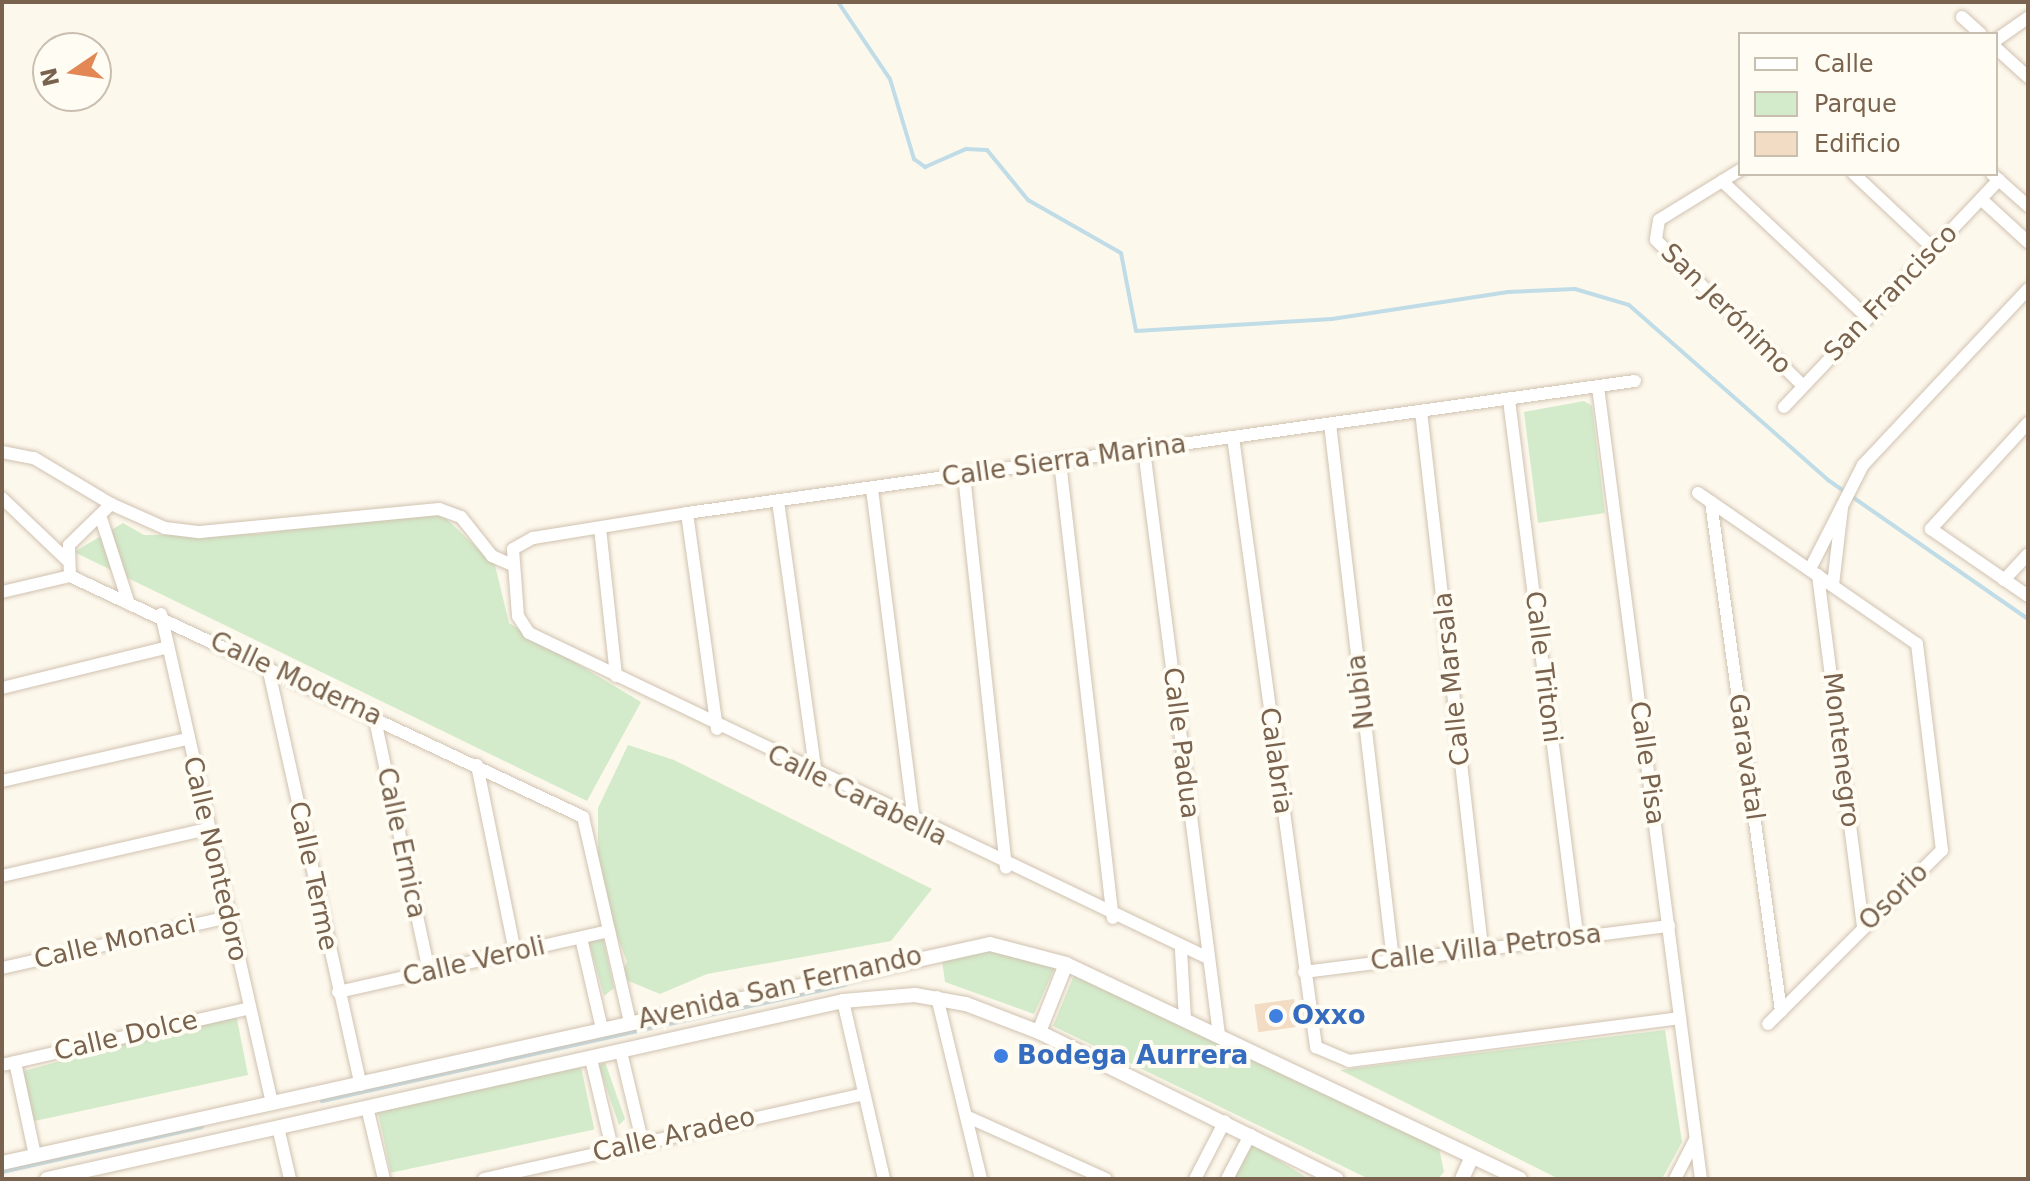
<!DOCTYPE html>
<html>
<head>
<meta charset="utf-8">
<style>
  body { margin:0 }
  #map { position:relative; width:2030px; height:1181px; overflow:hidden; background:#fdf8ec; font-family:"DejaVu Sans",sans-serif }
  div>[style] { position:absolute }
  .green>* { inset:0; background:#d3ebca; transform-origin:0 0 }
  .stream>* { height:4px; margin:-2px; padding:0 2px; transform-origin:2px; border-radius:2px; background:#c0dce7 }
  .building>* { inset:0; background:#f2dcc4; transform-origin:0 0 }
  .roads { filter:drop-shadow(0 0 2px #d0c2b1) drop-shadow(0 0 2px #d0c2b1) }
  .minor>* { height:12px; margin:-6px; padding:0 6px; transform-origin:6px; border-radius:6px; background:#fff }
  .tertiary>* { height:14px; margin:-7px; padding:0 7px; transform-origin:7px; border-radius:7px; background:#fff }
  .dots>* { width:22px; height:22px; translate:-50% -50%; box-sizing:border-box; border:4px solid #fffcf3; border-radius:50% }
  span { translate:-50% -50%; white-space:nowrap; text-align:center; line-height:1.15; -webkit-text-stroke:8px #fffcf3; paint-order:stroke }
  .street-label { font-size:26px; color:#79634e }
  .shop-label { font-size:26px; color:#366cbe; font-weight:700 }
  .left { translate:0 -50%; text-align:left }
  .frame { position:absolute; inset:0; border:4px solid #79634e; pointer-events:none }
  .legend { position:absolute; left:1738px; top:32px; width:260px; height:144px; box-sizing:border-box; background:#fffcf3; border:2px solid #c9bfb1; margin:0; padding:10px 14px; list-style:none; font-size:24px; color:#79634e }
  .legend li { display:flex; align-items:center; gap:16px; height:40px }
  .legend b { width:40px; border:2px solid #c9bfb1 }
  .north { position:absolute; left:32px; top:32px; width:80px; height:80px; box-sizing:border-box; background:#fffcf3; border:2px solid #c9bfb1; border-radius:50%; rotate:257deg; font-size:22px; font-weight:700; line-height:32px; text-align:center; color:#79634e }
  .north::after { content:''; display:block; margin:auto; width:28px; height:36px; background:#e38855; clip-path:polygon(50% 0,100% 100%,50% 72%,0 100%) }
</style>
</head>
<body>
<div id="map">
  <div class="green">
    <div style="clip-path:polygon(1584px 401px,1592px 406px,1605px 513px,1538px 523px,1524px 412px)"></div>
    <div style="clip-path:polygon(434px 507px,495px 565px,509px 623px,641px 702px,587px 801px,74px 552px,123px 523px,144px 535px,260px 534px)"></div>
    <div style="clip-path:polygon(628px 745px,674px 760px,932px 889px,891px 941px,707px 974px,660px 994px,619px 977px,627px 962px,598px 884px,598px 808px)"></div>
    <div style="clip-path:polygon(603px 938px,614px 988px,604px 996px,588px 939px)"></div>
    <div style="clip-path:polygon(983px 945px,1056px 965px,1034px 1014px,945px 982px,941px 952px)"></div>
    <div style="clip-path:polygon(1074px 975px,1439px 1148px,1444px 1172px,1438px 1179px,1369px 1179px,1053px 1026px)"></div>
    <div style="clip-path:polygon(236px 1014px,248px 1075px,30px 1122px,20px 1072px)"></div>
    <div style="clip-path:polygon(1665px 1030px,1682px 1142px,1662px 1179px,1559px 1179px,1340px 1070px)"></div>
    <div style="left:580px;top:1062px;width:69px;height:208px;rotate:78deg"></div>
    <div style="clip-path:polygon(605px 1062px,625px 1119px,619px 1125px,599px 1066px)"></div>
    <div style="clip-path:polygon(1251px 1143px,1309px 1179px,1234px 1179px)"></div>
  </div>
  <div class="stream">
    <div style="left:838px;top:2px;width:93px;rotate:56deg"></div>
    <div style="left:890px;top:79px;width:84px;rotate:73.3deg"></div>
    <div style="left:914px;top:159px;width:14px;rotate:36deg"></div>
    <div style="left:925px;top:167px;width:45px;rotate:-23.7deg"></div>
    <div style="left:966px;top:149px;width:21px;rotate:3deg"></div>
    <div style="left:987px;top:150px;width:65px;rotate:50.6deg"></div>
    <div style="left:1028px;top:200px;width:107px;rotate:29.7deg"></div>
    <div style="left:1121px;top:253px;width:79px;rotate:79.1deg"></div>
    <div style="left:1136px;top:331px;width:196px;rotate:-3.5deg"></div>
    <div style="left:1332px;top:319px;width:178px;rotate:-8.7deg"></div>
    <div style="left:1508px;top:292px;width:67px;rotate:-2.6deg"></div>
    <div style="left:1575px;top:289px;width:56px;rotate:16.5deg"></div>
    <div style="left:1629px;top:305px;width:265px;rotate:41.3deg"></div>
    <div style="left:1828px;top:480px;width:244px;rotate:34.8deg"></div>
    <div style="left:322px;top:1101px;width:536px;rotate:-12.51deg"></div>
    <div style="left:2px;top:1172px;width:205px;rotate:-12.7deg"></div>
  </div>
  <div class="building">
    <div style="left:1294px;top:999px;width:28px;height:40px;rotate:82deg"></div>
  </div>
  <div class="roads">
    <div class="minor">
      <div style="left:1962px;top:17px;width:25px;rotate:42deg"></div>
      <div style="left:1996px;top:40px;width:39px;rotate:-35deg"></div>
      <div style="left:1996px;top:48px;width:43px;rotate:42.2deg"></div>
      <div style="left:1740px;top:170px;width:95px;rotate:148.3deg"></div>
      <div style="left:1659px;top:220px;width:20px;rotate:99deg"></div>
      <div style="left:1656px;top:240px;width:207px;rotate:44.8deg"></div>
      <div style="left:1854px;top:174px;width:110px;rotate:43.2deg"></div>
      <div style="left:1992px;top:174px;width:48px;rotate:41.6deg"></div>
      <div style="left:1722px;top:181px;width:200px;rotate:43.2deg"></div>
      <div style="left:1981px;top:199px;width:64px;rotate:42.5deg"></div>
      <div style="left:1598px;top:387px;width:799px;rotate:82.59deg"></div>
      <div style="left:1509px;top:400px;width:538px;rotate:82.74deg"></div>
      <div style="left:1784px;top:407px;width:313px;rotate:-46.6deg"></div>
      <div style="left:1421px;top:411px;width:539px;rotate:83.51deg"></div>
      <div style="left:2028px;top:423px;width:144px;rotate:132.5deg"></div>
      <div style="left:1931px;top:529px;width:118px;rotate:34.6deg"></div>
      <div style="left:1330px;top:424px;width:540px;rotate:83.3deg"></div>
      <div style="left:1233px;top:437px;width:616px;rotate:82.25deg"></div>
      <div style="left:1316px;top:1047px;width:36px;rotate:23deg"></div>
      <div style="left:1349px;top:1061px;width:334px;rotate:-7.4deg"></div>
      <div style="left:1144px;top:450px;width:590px;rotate:82.69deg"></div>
      <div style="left:2px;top:452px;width:33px;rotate:11deg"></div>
      <div style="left:34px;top:458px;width:90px;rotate:30.9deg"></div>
      <div style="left:1060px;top:462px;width:459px;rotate:83.4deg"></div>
      <div style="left:964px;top:475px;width:395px;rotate:83.9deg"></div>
      <div style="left:872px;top:489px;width:336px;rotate:82.8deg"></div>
      <div style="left:1698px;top:493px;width:266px;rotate:34.6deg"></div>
      <div style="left:1917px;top:644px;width:208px;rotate:83.1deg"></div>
      <div style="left:1942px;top:850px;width:246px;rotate:135deg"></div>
      <div style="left:2px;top:498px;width:90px;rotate:43.6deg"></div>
      <div style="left:778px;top:501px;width:278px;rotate:82.1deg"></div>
      <div style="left:1711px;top:502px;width:514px;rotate:82.17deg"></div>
      <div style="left:687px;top:513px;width:218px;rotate:82.1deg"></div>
      <div style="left:100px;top:515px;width:90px;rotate:72deg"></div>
      <div style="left:600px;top:528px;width:149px;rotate:83.8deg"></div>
      <div style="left:1810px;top:569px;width:117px;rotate:-63deg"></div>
      <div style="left:1863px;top:465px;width:241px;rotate:-46.8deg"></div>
      <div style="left:1818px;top:575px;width:354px;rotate:82.7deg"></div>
      <div style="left:70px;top:576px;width:31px;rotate:-92deg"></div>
      <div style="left:69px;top:545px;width:59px;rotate:-44.3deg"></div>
      <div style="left:111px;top:504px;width:59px;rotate:24deg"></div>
      <div style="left:165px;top:528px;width:35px;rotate:7deg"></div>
      <div style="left:200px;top:532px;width:240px;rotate:-5.5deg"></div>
      <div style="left:439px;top:509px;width:23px;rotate:20deg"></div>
      <div style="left:461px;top:517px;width:50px;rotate:51.5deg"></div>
      <div style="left:492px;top:556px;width:20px;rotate:24deg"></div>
      <div style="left:2004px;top:580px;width:35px;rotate:-47deg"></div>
      <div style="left:1833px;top:585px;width:79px;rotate:-83.4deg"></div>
      <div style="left:2px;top:592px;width:70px;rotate:-13.2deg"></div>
      <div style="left:70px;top:576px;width:567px;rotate:25.16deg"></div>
      <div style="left:583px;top:817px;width:211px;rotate:77.1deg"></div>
      <div style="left:161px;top:614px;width:501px;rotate:77.21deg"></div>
      <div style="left:268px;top:667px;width:428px;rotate:77.5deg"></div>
      <div style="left:2px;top:688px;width:168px;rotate:-13.8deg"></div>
      <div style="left:374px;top:715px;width:263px;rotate:77.9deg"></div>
      <div style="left:477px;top:765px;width:191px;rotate:78.5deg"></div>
      <div style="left:2px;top:781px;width:190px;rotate:-12.8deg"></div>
      <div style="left:2px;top:876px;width:210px;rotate:-12.9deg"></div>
      <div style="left:581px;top:938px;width:93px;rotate:77deg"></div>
      <div style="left:1181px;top:950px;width:69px;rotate:86.7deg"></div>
      <div style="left:1208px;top:958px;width:753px;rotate:-154.42deg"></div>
      <div style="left:529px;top:633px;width:20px;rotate:-123deg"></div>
      <div style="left:518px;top:616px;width:67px;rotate:-94.3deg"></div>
      <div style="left:513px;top:549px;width:23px;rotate:-29deg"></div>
      <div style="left:533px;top:538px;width:156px;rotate:-9.2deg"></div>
      <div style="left:687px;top:513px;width:957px;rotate:-7.93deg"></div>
      <div style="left:2px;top:968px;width:233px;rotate:-12.7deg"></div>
      <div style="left:1304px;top:972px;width:368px;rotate:-7.2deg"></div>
      <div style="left:338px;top:992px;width:278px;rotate:-12.7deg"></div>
      <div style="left:937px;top:997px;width:187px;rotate:76.4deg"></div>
      <div style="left:843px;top:1001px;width:183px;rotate:77deg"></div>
      <div style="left:621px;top:1052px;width:90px;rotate:76.6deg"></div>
      <div style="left:591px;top:1059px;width:91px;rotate:76.7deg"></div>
      <div style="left:15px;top:1062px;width:95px;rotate:77.9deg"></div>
      <div style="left:2px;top:1065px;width:254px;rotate:-12.9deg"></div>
      <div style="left:367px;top:1107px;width:74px;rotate:76.7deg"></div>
      <div style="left:968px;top:1117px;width:151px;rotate:24.2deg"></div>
      <div style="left:278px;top:1127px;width:53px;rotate:77deg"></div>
      <div style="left:484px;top:1179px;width:388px;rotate:-12.6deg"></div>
      <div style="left:1195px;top:1179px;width:65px;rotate:-62.7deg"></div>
      <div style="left:1227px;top:1179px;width:50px;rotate:-62.4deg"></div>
      <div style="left:1675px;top:1179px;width:44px;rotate:-62.9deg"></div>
    </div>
    <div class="tertiary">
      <div style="left:1039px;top:1032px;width:73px;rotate:-68.3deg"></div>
      <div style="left:2px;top:1163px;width:1012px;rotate:-12.5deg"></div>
      <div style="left:990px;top:944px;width:79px;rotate:14.7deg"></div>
      <div style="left:1066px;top:964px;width:502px;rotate:25.34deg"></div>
      <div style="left:47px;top:1179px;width:816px;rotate:-12.6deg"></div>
      <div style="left:843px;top:1001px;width:72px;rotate:-4.8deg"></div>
      <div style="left:915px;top:995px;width:52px;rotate:10deg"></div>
      <div style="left:966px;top:1004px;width:78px;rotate:21deg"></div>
      <div style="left:1039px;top:1032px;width:332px;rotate:26.3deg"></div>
      <div style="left:1462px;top:1179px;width:24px;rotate:-66deg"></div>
    </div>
  </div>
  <div class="dots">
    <div style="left:1276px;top:1016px;background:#3f7fe0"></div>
    <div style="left:1001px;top:1056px;background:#3f7fe0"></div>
  </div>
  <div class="street-label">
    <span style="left:1891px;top:293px;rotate:-46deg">San Francisco</span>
    <span style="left:1726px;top:309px;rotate:45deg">San Jerónimo</span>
    <span style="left:1064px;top:461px;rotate:-8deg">Calle Sierra Marina</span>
    <span style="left:1543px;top:667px;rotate:83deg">Calle Tritoni</span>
    <span style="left:296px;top:679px;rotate:25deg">Calle Moderna</span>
    <span style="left:1452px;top:679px;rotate:-96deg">Calle Marsala</span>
    <span style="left:1361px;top:692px;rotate:-97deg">Nubia</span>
    <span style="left:1181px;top:743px;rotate:83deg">Calle Padua</span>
    <span style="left:1841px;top:750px;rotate:83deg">Montenegro</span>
    <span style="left:1746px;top:757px;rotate:82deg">Garavatal</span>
    <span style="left:1276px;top:761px;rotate:82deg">Calabria</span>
    <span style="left:1647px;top:763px;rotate:82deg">Calle Pisa</span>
    <span style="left:857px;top:796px;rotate:26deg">Calle Carabella</span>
    <span style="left:401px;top:843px;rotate:78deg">Calle Ernica</span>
    <span style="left:215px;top:859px;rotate:77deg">Calle Nontedoro</span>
    <span style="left:313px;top:876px;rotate:78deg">Calle Terme</span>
    <span style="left:1894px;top:897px;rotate:-44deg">Osorio</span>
    <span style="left:115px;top:942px;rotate:-13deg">Calle Monaci</span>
    <span style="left:1486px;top:948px;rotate:-7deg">Calle Villa Petrosa</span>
    <span style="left:474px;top:962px;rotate:-13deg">Calle Veroli</span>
    <span style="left:780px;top:988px;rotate:-13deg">Avenida San Fernando</span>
    <span style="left:126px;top:1036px;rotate:-13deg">Calle Dolce</span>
    <span style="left:674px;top:1135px;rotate:-13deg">Calle Aradeo</span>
  </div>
  <div class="shop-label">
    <span class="left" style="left:1292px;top:1016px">Oxxo</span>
    <span class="left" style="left:1017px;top:1056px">Bodega Aurrera</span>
  </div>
  <div class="frame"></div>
  <ul class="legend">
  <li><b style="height:10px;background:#fff"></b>Calle</li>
  <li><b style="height:22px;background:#d3ebca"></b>Parque</li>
  <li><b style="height:22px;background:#f2dcc4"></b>Edificio</li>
  </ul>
  <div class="north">N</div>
</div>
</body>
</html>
